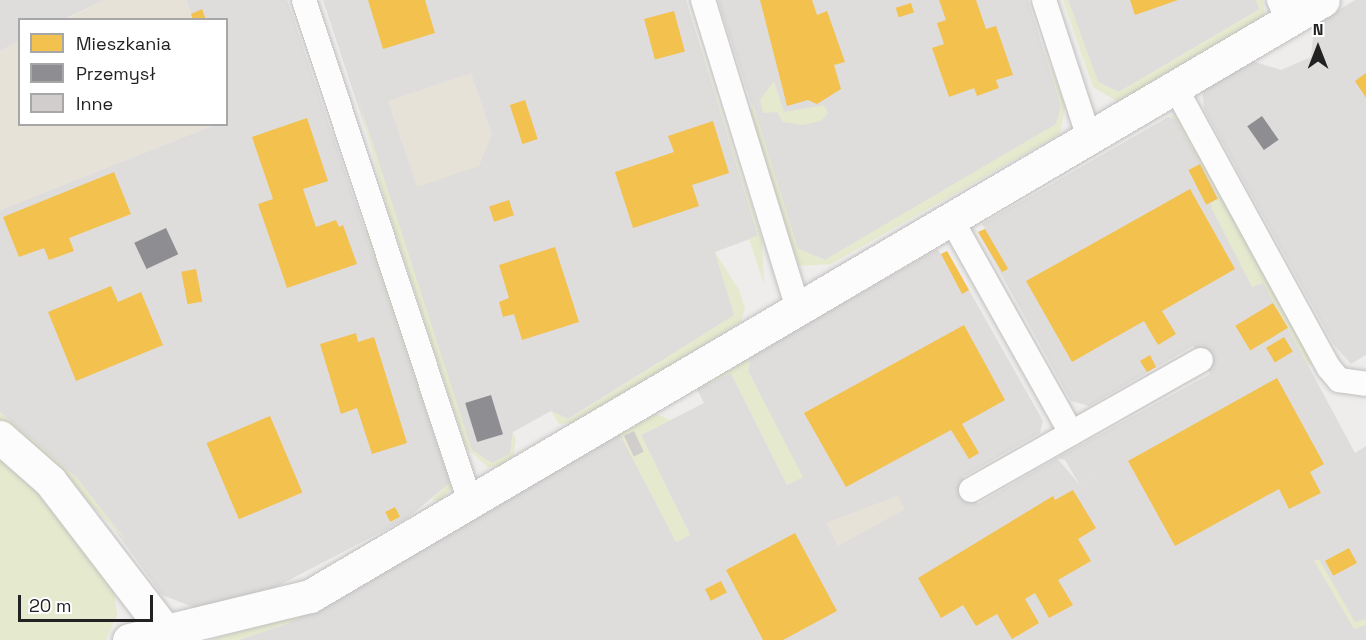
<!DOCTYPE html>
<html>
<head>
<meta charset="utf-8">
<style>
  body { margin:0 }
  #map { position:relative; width:1366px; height:640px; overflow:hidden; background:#efedeb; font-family:"Space Grotesk",sans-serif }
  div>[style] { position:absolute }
  .residential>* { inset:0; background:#dfdddc }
  .religious>* { inset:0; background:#dedddc; transform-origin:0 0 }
  .farmland>* { inset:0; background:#e6e2d8 }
  .grass>* { inset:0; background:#e5e9cd }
  .homes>* { inset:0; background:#f2c14e; transform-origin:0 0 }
  .industry>* { inset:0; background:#8d8d92; transform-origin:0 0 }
  .building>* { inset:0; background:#d0cdcc; transform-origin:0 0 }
  .roads { filter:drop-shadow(0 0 2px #c1c0c0) drop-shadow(0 0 2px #c1c0c0) }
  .lane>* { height:24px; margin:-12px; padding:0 12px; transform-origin:12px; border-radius:12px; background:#fdfcfc }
  .street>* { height:33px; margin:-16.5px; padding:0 16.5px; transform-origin:16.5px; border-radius:16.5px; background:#fdfcfc }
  span { translate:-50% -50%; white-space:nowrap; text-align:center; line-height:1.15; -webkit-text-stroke:6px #fff; paint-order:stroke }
  .legend { position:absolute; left:18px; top:18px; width:210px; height:108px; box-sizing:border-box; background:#fff; border:2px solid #a7a7a7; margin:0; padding:8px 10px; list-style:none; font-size:18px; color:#222 }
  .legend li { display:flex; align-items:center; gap:12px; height:30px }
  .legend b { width:30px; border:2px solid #a7a7a7 }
  .north { position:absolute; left:1288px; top:18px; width:60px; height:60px; -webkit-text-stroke:4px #fff; paint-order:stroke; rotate:0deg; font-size:16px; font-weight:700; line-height:24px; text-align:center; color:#222 }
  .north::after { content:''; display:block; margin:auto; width:21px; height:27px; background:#222; clip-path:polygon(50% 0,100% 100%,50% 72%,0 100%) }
  .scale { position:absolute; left:18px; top:595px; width:135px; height:27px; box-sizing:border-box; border:3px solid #222; border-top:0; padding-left:8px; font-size:18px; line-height:21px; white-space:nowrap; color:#222; -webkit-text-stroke:4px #fff; paint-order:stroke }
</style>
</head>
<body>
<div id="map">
  <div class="residential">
    <div style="clip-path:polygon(0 0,105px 0,65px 19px,20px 20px,19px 41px,0 51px)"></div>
    <div style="clip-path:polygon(186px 0,287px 0,450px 483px,406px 519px,253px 599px,201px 610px,162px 595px,77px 478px,0 412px,0 210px,214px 125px,226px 124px,226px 20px,193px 19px)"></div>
    <div style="clip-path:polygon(323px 0,686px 0,758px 236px,715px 252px,735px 315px,568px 419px,551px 411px,513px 432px,510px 454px,492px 463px,472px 451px)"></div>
    <div style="clip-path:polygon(718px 0,1028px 0,1061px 106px,1057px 124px,825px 260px,798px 249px)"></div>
    <div style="clip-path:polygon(1068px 0,1256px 0,1260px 9px,1119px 92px,1098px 82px)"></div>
    <div style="clip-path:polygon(1355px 0,1366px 0,1366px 355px,1351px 364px,1334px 345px,1204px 109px,1202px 88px,1252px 61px,1281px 70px,1311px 57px,1314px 25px)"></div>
    <div style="clip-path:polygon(1168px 117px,1176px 119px,1355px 453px,1366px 446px,1366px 640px,238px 640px,289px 623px,620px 434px,676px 541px,802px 477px,748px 371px,751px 356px,937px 249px,941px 254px,947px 251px,1043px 421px,1040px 433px,963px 477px,978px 504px,1057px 458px,1079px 484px,1109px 467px,1097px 436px,1210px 374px,1193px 346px,1089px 406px,1071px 401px,978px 232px,985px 229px,982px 224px)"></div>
  </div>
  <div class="religious">
    <div style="left:291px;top:11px;width:41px;height:53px;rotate:72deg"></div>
    <div style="clip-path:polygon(731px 373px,787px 485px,690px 535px,641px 435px,704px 403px,697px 389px)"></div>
    <div style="clip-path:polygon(1097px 436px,1110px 467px,1079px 484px,1065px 460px,1057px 458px)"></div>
    <div style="clip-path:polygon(925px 533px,923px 543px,935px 566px,881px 596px,864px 567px)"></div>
  </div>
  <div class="farmland">
    <div style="clip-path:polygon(105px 0,186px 0,193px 19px,65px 20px)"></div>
    <div style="clip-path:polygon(19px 41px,20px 124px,214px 125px,0 210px,0 51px)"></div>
    <div style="clip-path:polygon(471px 73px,492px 134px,479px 166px,417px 187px,388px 101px)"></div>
    <div style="clip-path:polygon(897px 496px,905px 509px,838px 546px,826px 523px)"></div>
  </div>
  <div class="grass">
    <div style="clip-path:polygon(686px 0,762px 239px,764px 284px,749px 239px,758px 235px)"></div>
    <div style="clip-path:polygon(1063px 0,1068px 0,1098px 82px,1119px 92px,1260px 9px,1256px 0,1263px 0,1265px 16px,1120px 103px,1093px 87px)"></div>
    <div style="clip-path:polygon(1042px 43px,1065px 106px,1060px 134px,831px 264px,798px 266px,748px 115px,753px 104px,798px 249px,825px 260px,1056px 124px,1061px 106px)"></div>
    <div style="clip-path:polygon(774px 81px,784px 112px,824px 105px,828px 113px,821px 121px,803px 125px,783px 122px,777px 112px,763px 113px,760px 100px)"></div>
    <div style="clip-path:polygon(357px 95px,472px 450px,492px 463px,510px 454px,513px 433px,516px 439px,513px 457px,501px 466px,488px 467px,466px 448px,387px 208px)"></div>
    <div style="clip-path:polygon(1174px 115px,1181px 121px,1313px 363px,1308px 366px,1263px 283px,1252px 287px,1212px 209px,1211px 203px,1218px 198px,1176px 119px,1168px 117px)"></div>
    <div style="clip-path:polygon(365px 230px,372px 230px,453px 487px,439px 502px,432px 499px,450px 483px)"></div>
    <div style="clip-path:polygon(715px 252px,739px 290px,745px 309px,741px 322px,641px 384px,571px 423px,559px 424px,551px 411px,569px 419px,734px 315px)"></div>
    <div style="clip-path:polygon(739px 352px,751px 356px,748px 371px,803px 477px,787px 485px,731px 373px,697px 389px,704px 375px)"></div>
    <div style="clip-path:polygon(649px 411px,671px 420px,641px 435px,690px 535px,676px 542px,620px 434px,289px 623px,238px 640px,211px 640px,297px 614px)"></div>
    <div style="clip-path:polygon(0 412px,77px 478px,128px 543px,50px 462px,0 420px)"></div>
    <div style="clip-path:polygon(0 457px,53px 502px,114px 590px,117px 615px,106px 640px,0 640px)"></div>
    <div style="clip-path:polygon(1319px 559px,1355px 622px,1366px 619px,1366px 625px,1354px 629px,1314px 561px)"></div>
  </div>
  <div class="homes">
    <div style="clip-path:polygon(368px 0,425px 0,435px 33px,383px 49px)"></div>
    <div style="clip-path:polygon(760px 0,812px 0,817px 15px,827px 11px,845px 62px,834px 65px,841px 89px,817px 104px,808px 100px,787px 106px)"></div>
    <div style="clip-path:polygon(939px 0,976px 0,986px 29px,996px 26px,1013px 75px,996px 80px,999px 88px,977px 96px,974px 88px,949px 97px,932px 48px,944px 44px,937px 23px,946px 20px)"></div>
    <div style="clip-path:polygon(1130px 0,1178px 0,1135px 15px)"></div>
    <div style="left:911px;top:3px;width:10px;height:16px;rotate:73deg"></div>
    <div style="clip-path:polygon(202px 9px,206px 20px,193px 20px,191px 14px)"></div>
    <div style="left:674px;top:11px;width:42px;height:31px;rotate:75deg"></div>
    <div style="clip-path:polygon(1366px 73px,1366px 98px,1355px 81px)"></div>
    <div style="left:525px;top:100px;width:41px;height:16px;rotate:72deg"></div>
    <div style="clip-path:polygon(307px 118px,328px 181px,303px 189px,316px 227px,336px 220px,339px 227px,343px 225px,357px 264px,287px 288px,258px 204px,273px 199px,252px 137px)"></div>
    <div style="clip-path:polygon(713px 121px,729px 173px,692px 185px,699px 206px,633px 228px,615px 172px,674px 152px,668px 136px)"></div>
    <div style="left:1200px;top:164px;width:39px;height:13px;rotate:63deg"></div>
    <div style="clip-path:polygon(114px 172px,131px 214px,69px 238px,74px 251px,49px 260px,44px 248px,19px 257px,3px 217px)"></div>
    <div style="clip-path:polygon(1190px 189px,1235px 269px,1162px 311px,1176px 334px,1158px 345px,1144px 321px,1072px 362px,1026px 281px)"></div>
    <div style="left:509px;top:200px;width:16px;height:21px;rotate:72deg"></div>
    <div style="clip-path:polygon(985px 229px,1006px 265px,1008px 269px,1002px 272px,978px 232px)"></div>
    <div style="clip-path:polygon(555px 247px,579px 322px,522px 340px,514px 314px,503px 317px,499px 302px,509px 298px,499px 265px)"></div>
    <div style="clip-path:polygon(947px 251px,969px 290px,962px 294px,941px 254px)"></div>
    <div style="left:196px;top:269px;width:33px;height:15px;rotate:79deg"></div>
    <div style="clip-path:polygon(111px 286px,118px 302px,141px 292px,163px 345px,76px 381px,48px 312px)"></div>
    <div style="left:1273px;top:303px;width:29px;height:44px;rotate:59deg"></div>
    <div style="clip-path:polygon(964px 325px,1005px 400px,962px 424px,979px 453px,969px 459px,951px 430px,846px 487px,804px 413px)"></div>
    <div style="clip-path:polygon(356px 333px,358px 342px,374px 337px,407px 443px,372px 454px,357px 408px,341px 414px,320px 344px)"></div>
    <div style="left:1284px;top:337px;width:17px;height:21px;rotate:59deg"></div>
    <div style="clip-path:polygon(1150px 355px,1156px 367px,1147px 372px,1140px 361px)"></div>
    <div style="clip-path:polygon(1277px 378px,1324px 464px,1310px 472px,1321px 493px,1289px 509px,1279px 489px,1175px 546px,1128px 461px)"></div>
    <div style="left:270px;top:416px;width:83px;height:69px;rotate:67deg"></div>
    <div style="clip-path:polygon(1073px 490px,1096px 528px,1078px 539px,1091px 561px,1058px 580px,1073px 605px,1049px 618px,1035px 593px,1025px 599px,1039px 623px,1012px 639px,997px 614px,976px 626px,963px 605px,941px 618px,918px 578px,1053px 496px,1055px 500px)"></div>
    <div style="left:395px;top:507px;width:11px;height:11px;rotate:63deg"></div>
    <div style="clip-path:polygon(795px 533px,837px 611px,783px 640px,763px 640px,726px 570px)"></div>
    <div style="left:1349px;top:548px;width:17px;height:27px;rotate:62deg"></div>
    <div style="left:721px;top:581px;width:13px;height:18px;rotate:63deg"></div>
  </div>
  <div class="industry">
    <div style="left:1262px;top:116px;width:29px;height:18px;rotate:55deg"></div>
    <div style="left:166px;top:228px;width:29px;height:35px;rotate:65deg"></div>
    <div style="left:491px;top:395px;width:41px;height:27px;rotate:73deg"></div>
  </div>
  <div class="building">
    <div style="left:634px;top:431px;width:23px;height:11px;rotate:65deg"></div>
  </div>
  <div class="roads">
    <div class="lane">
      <div style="left:304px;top:0;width:529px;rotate:71.7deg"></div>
      <div style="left:703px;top:0;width:320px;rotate:72.9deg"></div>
      <div style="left:1044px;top:0;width:145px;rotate:71.9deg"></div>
      <div style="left:1279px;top:0;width:23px;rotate:67deg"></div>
      <div style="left:1175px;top:87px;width:320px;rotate:61.3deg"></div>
      <div style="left:1329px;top:368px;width:16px;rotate:50deg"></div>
      <div style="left:1339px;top:380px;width:27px;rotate:8deg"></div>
      <div style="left:950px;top:217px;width:248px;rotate:60.7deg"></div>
      <div style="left:971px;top:490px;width:264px;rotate:-29.5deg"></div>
    </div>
    <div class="street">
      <div style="left:0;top:437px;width:67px;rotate:41.3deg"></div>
      <div style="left:50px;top:481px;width:200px;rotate:52.5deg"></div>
      <div style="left:129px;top:640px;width:186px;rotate:-13.7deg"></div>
      <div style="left:310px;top:596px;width:1175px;rotate:-30.47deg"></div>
    </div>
  </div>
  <ul class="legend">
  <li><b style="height:16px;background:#f2c14e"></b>Mieszkania</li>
  <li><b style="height:16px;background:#8d8d92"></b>Przemysł</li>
  <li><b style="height:16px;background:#d0cdcc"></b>Inne</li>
  </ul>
  <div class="north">N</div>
  <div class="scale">20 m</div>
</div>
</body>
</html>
